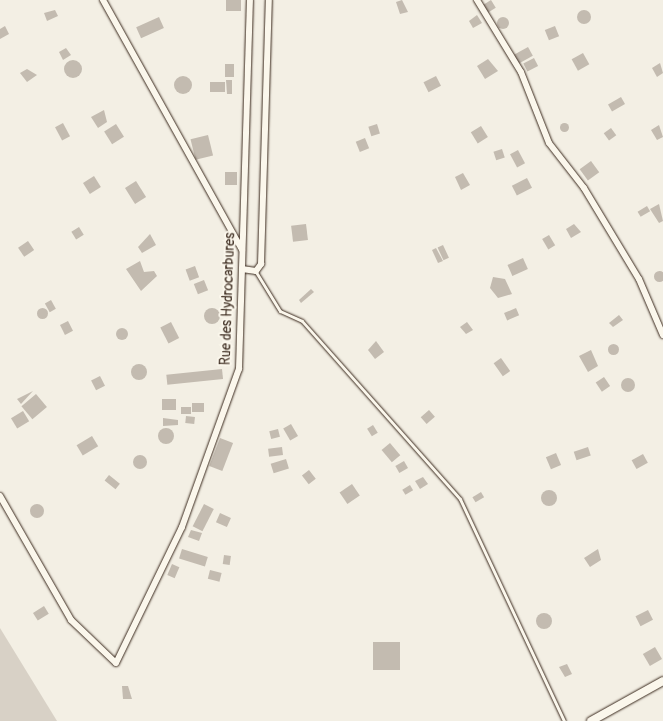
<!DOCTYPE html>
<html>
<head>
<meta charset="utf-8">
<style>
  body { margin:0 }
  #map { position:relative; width:663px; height:721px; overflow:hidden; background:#f3efe4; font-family:Pangolin,sans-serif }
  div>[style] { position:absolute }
  .green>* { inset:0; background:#d8d1c6 }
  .building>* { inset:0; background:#c3bbb0; transform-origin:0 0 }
  .round { border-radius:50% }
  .roads { filter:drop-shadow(0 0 1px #3b2a1e) drop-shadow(0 0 1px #3b2a1e) }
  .service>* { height:3px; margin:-1.5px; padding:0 1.5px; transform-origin:1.5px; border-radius:1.5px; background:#fbf7ec }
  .minor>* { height:6px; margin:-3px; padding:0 3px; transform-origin:3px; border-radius:3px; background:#fbf7ec }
  .tertiary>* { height:8px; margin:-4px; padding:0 4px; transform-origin:4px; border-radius:4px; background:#fbf7ec }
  span { translate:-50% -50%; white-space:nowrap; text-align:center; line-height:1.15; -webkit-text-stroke:4px #fbf7ec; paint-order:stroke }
  .street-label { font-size:14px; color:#3b2a1e }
</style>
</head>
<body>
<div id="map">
  <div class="green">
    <div style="clip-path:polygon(0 628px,57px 721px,0 721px)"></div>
  </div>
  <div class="building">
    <div style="left:226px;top:0;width:15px;height:11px"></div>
    <div style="clip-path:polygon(402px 0,408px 12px,400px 14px,396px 2px)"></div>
    <div style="left:491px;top:0;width:9px;height:9px;rotate:58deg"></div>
    <div class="round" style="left:577px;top:10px;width:14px;height:14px"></div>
    <div style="clip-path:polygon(55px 10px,58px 16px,47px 21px,44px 13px)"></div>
    <div style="clip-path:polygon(477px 15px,482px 23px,473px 28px,469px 21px)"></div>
    <div class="round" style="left:497px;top:17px;width:12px;height:12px"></div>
    <div style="left:159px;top:17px;width:12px;height:25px;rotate:66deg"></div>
    <div style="clip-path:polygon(5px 26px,9px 34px,0 39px,0 29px)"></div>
    <div style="left:555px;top:26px;width:11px;height:11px;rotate:68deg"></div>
    <div style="left:528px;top:47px;width:10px;height:16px;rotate:61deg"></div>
    <div style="clip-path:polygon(66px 48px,71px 55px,63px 60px,59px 52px)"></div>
    <div style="left:583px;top:53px;width:13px;height:13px;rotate:61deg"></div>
    <div style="left:534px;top:58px;width:9px;height:12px;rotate:63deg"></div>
    <div style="clip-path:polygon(488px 59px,498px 71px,485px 79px,477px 66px)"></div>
    <div class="round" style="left:64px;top:60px;width:18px;height:18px"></div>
    <div style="clip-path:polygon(660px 63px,663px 73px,657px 77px,652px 68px)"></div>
    <div style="left:225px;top:64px;width:9px;height:13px"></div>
    <div style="clip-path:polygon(27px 69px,37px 75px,27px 82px,20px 73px)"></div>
    <div class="round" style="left:174px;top:76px;width:18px;height:18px"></div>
    <div style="left:436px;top:76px;width:11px;height:14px;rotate:63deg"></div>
    <div style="clip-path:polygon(226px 80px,232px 80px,232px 94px,227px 94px)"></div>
    <div style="left:210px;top:82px;width:15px;height:10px"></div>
    <div style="left:621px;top:97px;width:8px;height:15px;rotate:60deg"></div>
    <div style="clip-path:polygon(104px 110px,107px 122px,98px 128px,91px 117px)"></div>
    <div class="round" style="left:559.5px;top:122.5px;width:9px;height:9px"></div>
    <div style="left:63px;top:123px;width:15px;height:9px;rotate:62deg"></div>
    <div style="left:116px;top:124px;width:15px;height:14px;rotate:58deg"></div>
    <div style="left:377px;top:124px;width:10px;height:9px;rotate:73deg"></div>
    <div style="clip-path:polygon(659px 125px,663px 137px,657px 140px,651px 130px)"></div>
    <div style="left:481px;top:126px;width:13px;height:12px;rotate:58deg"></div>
    <div style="left:611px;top:128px;width:9px;height:9px;rotate:54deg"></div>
    <div style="left:208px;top:135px;width:21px;height:18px;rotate:76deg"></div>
    <div style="left:365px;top:138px;width:11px;height:10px;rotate:68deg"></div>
    <div style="left:502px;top:149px;width:9px;height:9px;rotate:72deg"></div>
    <div style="left:518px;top:150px;width:15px;height:9px;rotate:62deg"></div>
    <div style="left:591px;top:161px;width:14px;height:14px;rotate:54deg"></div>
    <div style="left:225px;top:172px;width:12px;height:13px"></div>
    <div style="clip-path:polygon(463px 173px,470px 185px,461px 190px,455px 177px)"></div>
    <div style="left:94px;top:176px;width:13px;height:13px;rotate:58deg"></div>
    <div style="left:527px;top:178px;width:11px;height:17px;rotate:63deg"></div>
    <div style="left:136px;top:181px;width:19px;height:13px;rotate:58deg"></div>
    <div style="clip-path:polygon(659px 204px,663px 221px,659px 223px,650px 209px)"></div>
    <div style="left:647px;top:206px;width:6px;height:11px;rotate:59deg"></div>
    <div style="left:306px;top:224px;width:16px;height:15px;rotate:83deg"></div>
    <div style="clip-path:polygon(574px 224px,581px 232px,571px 238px,566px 229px)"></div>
    <div style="left:79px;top:227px;width:9px;height:9px;rotate:58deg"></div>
    <div style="clip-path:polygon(150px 234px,156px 245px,142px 253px,138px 247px)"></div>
    <div style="left:549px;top:235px;width:12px;height:8px;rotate:59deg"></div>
    <div style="left:28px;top:241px;width:11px;height:12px;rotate:56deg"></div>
    <div style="left:443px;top:245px;width:14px;height:6px;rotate:65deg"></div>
    <div style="clip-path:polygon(436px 248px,443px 261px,438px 263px,432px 250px)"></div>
    <div style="left:523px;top:258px;width:12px;height:17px;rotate:66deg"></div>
    <div style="clip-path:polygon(140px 261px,144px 272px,154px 271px,157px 276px,141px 291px,126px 269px)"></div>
    <div style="left:195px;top:266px;width:12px;height:10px;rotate:70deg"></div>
    <div class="round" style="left:653.5px;top:270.5px;width:11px;height:11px"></div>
    <div style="clip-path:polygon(493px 277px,505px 279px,512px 294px,498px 298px,490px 288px)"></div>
    <div style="left:204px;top:280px;width:11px;height:11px;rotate:68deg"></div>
    <div style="clip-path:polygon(311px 289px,314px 292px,301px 303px,299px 300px)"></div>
    <div style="left:51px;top:300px;width:10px;height:7px;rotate:61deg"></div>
    <div class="round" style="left:36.5px;top:307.5px;width:11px;height:11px"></div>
    <div style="left:516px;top:308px;width:8px;height:13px;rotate:67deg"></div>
    <div class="round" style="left:204px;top:308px;width:16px;height:16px"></div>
    <div style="clip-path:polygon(619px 315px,623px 320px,613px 327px,609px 323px)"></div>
    <div style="left:68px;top:321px;width:11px;height:9px;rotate:63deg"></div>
    <div style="left:171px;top:322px;width:18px;height:12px;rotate:63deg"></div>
    <div style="clip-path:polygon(467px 322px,473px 330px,466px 334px,460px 327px)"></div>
    <div class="round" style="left:116px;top:328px;width:12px;height:12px"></div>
    <div style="clip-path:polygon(376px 341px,384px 352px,375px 359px,368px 350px)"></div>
    <div class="round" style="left:607.5px;top:343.5px;width:11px;height:11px"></div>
    <div style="clip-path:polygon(591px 350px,598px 366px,588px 372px,579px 356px)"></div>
    <div style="left:501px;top:358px;width:16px;height:9px;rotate:55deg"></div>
    <div class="round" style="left:131px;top:364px;width:16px;height:16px"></div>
    <div style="left:222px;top:369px;width:10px;height:56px;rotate:84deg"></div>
    <div style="left:100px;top:376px;width:11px;height:10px;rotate:63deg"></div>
    <div style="left:604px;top:377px;width:11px;height:10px;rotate:56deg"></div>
    <div class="round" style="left:621px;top:378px;width:14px;height:14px"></div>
    <div style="clip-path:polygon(33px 391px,21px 404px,17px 399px)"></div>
    <div style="left:36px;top:394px;width:17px;height:19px;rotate:50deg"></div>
    <div style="left:176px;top:399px;width:11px;height:14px;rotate:90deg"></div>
    <div style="left:192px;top:403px;width:12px;height:9px"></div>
    <div style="left:191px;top:407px;width:7px;height:10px;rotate:90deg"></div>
    <div style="left:429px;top:410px;width:9px;height:11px;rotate:49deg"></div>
    <div style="left:23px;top:411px;width:12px;height:14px;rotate:59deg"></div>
    <div style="left:186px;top:416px;width:9px;height:7px;rotate:6deg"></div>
    <div style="clip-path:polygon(163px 418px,178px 420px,178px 425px,163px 426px)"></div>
    <div style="left:291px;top:424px;width:14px;height:9px;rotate:60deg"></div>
    <div style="left:373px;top:425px;width:9px;height:7px;rotate:58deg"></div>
    <div class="round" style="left:158px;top:428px;width:16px;height:16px"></div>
    <div style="left:278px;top:429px;width:8px;height:9px;rotate:76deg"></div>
    <div style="left:92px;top:436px;width:12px;height:18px;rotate:59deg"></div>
    <div style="left:220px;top:438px;width:14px;height:30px;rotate:21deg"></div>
    <div style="left:390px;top:443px;width:16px;height:11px;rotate:50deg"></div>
    <div style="left:282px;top:447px;width:8px;height:14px;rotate:83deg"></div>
    <div style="left:588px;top:447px;width:9px;height:15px;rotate:72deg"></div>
    <div style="left:556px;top:453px;width:13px;height:11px;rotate:67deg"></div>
    <div style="left:643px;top:454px;width:10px;height:13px;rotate:61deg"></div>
    <div class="round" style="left:133px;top:455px;width:14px;height:14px"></div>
    <div style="left:286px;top:459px;width:10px;height:16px;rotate:73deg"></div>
    <div style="left:404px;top:461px;width:8px;height:10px;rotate:60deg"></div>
    <div style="left:309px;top:470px;width:11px;height:9px;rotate:52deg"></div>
    <div style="left:109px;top:475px;width:14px;height:7px;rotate:39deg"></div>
    <div style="clip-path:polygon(423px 477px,428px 484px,420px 489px,415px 481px)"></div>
    <div style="left:352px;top:484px;width:14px;height:15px;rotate:56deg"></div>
    <div style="left:410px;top:485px;width:6px;height:9px;rotate:59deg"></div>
    <div class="round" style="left:541px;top:490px;width:16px;height:16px"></div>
    <div style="left:481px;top:492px;width:6px;height:10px;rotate:59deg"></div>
    <div class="round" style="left:30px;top:504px;width:14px;height:14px"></div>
    <div style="left:204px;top:504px;width:11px;height:25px;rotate:27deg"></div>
    <div style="left:220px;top:513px;width:12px;height:10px;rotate:24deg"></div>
    <div style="clip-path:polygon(191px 530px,202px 533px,199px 541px,188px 537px)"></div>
    <div style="left:182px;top:549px;width:27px;height:10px;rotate:17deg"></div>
    <div style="clip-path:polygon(598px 549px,601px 560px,590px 567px,584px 558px)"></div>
    <div style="left:224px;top:555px;width:7px;height:9px;rotate:8deg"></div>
    <div style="left:172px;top:564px;width:8px;height:12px;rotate:23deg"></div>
    <div style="left:210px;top:570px;width:12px;height:9px;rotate:14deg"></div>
    <div style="left:44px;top:606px;width:9px;height:13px;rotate:58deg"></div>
    <div style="left:648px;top:610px;width:11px;height:14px;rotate:63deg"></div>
    <div class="round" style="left:536px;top:613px;width:16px;height:16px"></div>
    <div style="left:373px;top:642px;width:27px;height:28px"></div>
    <div style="left:655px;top:647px;width:14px;height:14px;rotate:60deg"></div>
    <div style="clip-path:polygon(567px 664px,572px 674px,565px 677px,559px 667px)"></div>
    <div style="clip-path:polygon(122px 686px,128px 686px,132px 699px,123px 699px)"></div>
  </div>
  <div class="roads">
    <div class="service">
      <div style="left:256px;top:272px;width:46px;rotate:58.4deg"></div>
      <div style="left:280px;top:311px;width:24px;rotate:24deg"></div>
      <div style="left:302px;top:321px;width:238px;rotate:48.4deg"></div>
      <div style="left:460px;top:499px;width:245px;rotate:64.9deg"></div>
    </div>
    <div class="minor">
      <div style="left:103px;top:0;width:286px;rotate:60.9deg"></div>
      <div style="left:477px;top:0;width:84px;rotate:58.6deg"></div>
      <div style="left:521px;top:72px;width:76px;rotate:68.5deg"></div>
      <div style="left:549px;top:143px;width:57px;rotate:52.1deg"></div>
      <div style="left:584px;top:188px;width:106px;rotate:58.9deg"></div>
      <div style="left:639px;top:279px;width:61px;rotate:66.8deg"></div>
      <div style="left:242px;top:269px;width:14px;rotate:8deg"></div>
      <div style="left:256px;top:271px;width:9px;rotate:-54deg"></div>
      <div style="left:261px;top:264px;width:264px;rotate:-88.3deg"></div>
      <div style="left:0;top:496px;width:143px;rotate:60.2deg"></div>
      <div style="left:71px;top:620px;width:62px;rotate:43.7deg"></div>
      <div style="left:116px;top:663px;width:151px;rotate:-64.1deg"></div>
      <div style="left:182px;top:527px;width:168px;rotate:-70.2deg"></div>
      <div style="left:239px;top:369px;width:369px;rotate:-88.3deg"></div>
    </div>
    <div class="tertiary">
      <div style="left:591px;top:721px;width:82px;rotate:-29.1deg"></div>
    </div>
  </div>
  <div class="street-label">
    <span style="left:228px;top:299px;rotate:-88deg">Rue des Hydrocarbures</span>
  </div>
</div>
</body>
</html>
